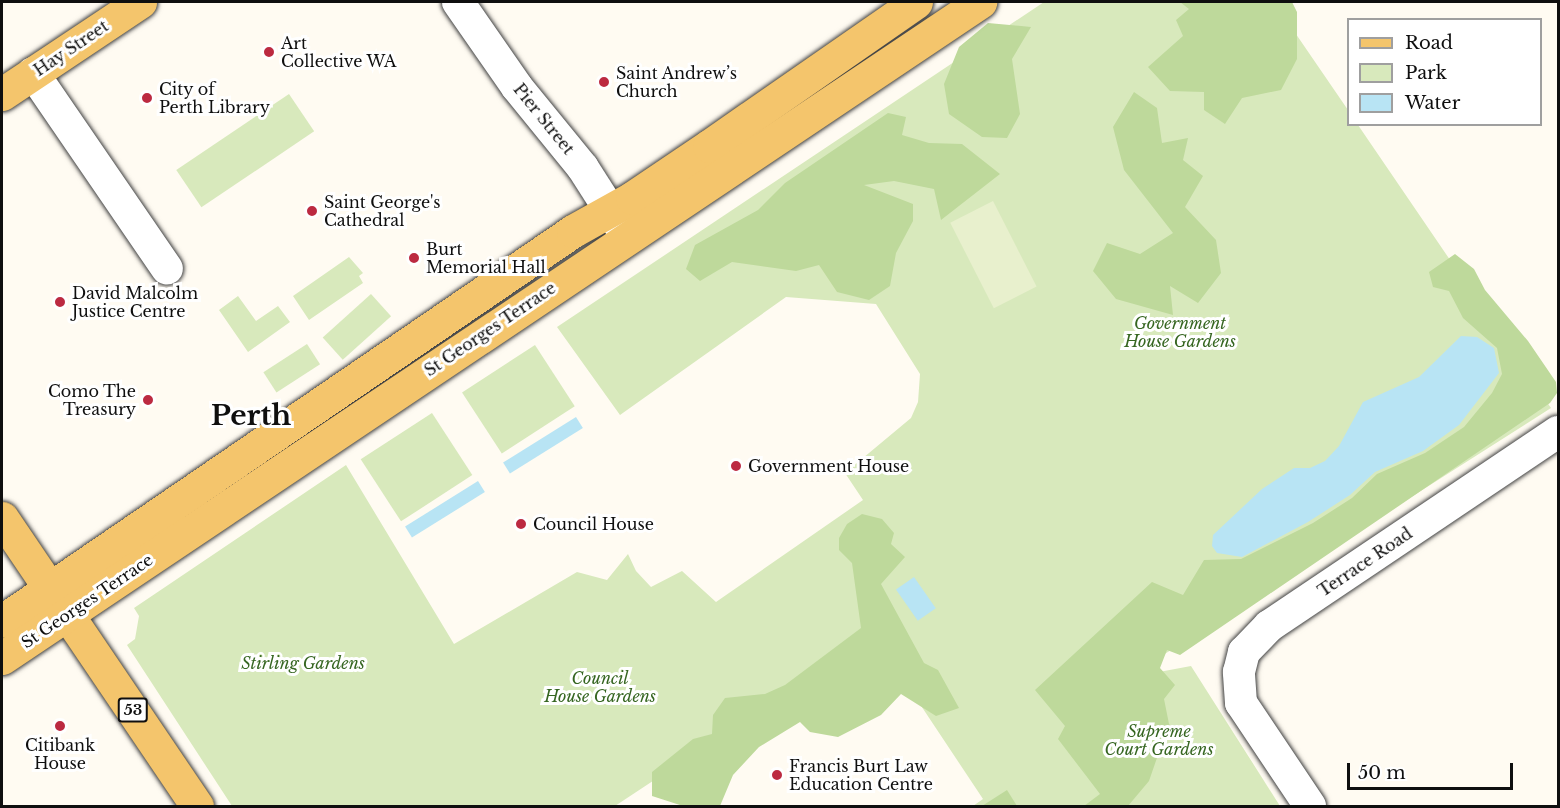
<!DOCTYPE html>
<html>
<head>
<meta charset="utf-8">
<style>
  body { margin:0 }
  #map { position:relative; width:1560px; height:808px; overflow:hidden; background:#fffbf2; font-family:"Libre Baskerville",serif }
  div>[style] { position:absolute }
  .green>* { inset:0; background:#d8e9bc; transform-origin:0 0 }
  .forest>* { inset:0; background:#bed99b }
  .pitch>* { inset:0; background:#e8f0cd; transform-origin:0 0 }
  .water>* { inset:0; background:#b8e4f4; transform-origin:0 0 }
  .roads { filter:drop-shadow(0 0 2px #424242) drop-shadow(0 0 2px #424242) }
  .minor>* { height:32px; margin:-16px; padding:0 16px; transform-origin:16px; border-radius:16px; background:#fff }
  .major>* { height:33px; margin:-16.5px; padding:0 16.5px; transform-origin:16.5px; border-radius:16.5px; background:#f4c56c }
  .dots>* { width:16px; height:16px; translate:-50% -50%; box-sizing:border-box; border:3px solid #fff; border-radius:50% }
  span { translate:-50% -50%; white-space:nowrap; text-align:center; line-height:1.15; -webkit-text-stroke:6px #fff; paint-order:stroke }
  .shield-label span { padding:2px 4px; background:#fff; border:2px solid; border-radius:4px; -webkit-text-stroke-width:0 }
  .shield-label { font-size:15px; color:#0f0f0f; font-weight:700 }
  .poi-label { font-size:16px; color:#0f0f0f }
  .left { translate:0 -50%; text-align:left }
  .right { translate:-100% -50%; text-align:right }
  .street-label { font-size:16px; color:#0f0f0f }
  .park-label { font-size:16px; color:#366621; font-style:italic }
  .town-label { font-size:28px; color:#0f0f0f; font-weight:700 }
  .frame { position:absolute; inset:0; border:3px solid #0f0f0f; pointer-events:none }
  .legend { position:absolute; left:1347px; top:18px; width:195px; height:108px; box-sizing:border-box; background:#fff; border:2px solid #9f9f9f; margin:0; padding:8px 10px; list-style:none; font-size:18px; color:#0f0f0f }
  .legend li { display:flex; align-items:center; gap:12px; height:30px }
  .legend b { width:30px; border:2px solid #9f9f9f }
  .scale { position:absolute; left:1347px; top:763px; width:166px; height:27px; box-sizing:border-box; border:3px solid #0f0f0f; border-top:0; padding-left:8px; font-size:18px; line-height:21px; white-space:nowrap; color:#0f0f0f; -webkit-text-stroke:4px #fff; paint-order:stroke }
</style>
</head>
<body>
<div id="map">
  <div class="green">
    <div style="clip-path:polygon(1044px 2px,1274px 2px,1348px 110px,1348px 124px,1358px 125px,1551px 408px,1127px 678px,1191px 666px,1280px 806px,973px 806px,983px 799px,874px 635px,615px 806px,232px 806px,127px 645px,135px 639px,139px 616px,134px 608px,346px 465px,454px 644px,577px 572px,607px 580px,628px 554px,636px 571px,651px 587px,682px 571px,716px 602px,863px 500px,845px 473px,911px 418px,918px 402px,920px 374px,876px 304px,786px 297px,620px 415px,557px 327px)"></div>
    <div style="left:289px;top:94px;width:45px;height:136px;rotate:56deg"></div>
    <div style="clip-path:polygon(349px 257px,363px 273px,359px 276px,363px 283px,309px 320px,293px 296px)"></div>
    <div style="left:371px;top:294px;width:30px;height:65px;rotate:48deg"></div>
    <div style="clip-path:polygon(238px 296px,256px 321px,278px 306px,290px 322px,248px 352px,219px 310px)"></div>
    <div style="left:307px;top:344px;width:24px;height:52px;rotate:57deg"></div>
    <div style="left:535px;top:345px;width:73px;height:87px;rotate:57deg"></div>
    <div style="left:432px;top:413px;width:74px;height:85px;rotate:57deg"></div>
  </div>
  <div class="forest">
    <div style="clip-path:polygon(1180px 2px,1292px 2px,1297px 12px,1297px 59px,1281px 90px,1242px 98px,1225px 124px,1204px 110px,1204px 92px,1170px 91px,1148px 67px,1183px 36px,1176px 20px,1189px 9px)"></div>
    <div style="clip-path:polygon(988px 23px,1031px 27px,1012px 59px,1020px 114px,1007px 138px,982px 137px,949px 114px,944px 84px,959px 47px)"></div>
    <div style="clip-path:polygon(1134px 92px,1157px 108px,1162px 143px,1188px 138px,1183px 160px,1203px 176px,1185px 207px,1216px 240px,1221px 273px,1198px 303px,1170px 286px,1173px 315px,1116px 299px,1093px 271px,1107px 243px,1140px 254px,1173px 233px,1124px 170px,1113px 127px)"></div>
    <div style="clip-path:polygon(888px 113px,906px 117px,902px 135px,929px 143px,962px 144px,1000px 174px,941px 220px,934px 189px,894px 181px,864px 185px,913px 204px,913px 221px,896px 253px,890px 286px,869px 300px,837px 292px,819px 265px,796px 271px,732px 262px,700px 281px,686px 269px,695px 245px,758px 210px,785px 183px)"></div>
    <div style="clip-path:polygon(1455px 254px,1474px 269px,1485px 290px,1528px 341px,1556px 382px,1557px 393px,1550px 403px,1180px 655px,1167px 650px,1160px 668px,1175px 685px,1164px 699px,1169px 724px,1175px 730px,1159px 752px,1149px 781px,1128px 806px,1084px 806px,1100px 794px,1058px 739px,1065px 726px,1035px 690px,1152px 582px,1183px 595px,1204px 560px,1241px 559px,1313px 523px,1352px 498px,1377px 474px,1425px 453px,1464px 427px,1492px 393px,1502px 374px,1497px 348px,1463px 318px,1449px 291px,1433px 287px,1429px 272px)"></div>
    <div style="clip-path:polygon(862px 514px,882px 519px,894px 533px,891px 544px,905px 557px,881px 584px,924px 663px,938px 670px,959px 708px,936px 716px,901px 694px,881px 715px,838px 737px,810px 732px,800px 722px,759px 747px,733px 775px,720px 806px,683px 806px,652px 796px,652px 772px,693px 739px,712px 734px,713px 715px,725px 698px,765px 694px,785px 685px,861px 628px,852px 563px,839px 550px,839px 538px,847px 524px)"></div>
    <div style="clip-path:polygon(1007px 790px,1017px 806px,982px 806px)"></div>
  </div>
  <div class="pitch">
    <div style="left:993px;top:201px;width:96px;height:48px;rotate:63deg"></div>
  </div>
  <div class="water">
    <div style="clip-path:polygon(1461px 336px,1477px 337px,1494px 348px,1499px 373px,1459px 425px,1423px 451px,1375px 472px,1350px 495px,1308px 522px,1242px 557px,1217px 553px,1212px 546px,1213px 535px,1262px 489px,1294px 468px,1310px 468px,1325px 461px,1339px 446px,1363px 402px,1419px 377px)"></div>
    <div style="left:576px;top:417px;width:13px;height:86px;rotate:58deg"></div>
    <div style="left:478px;top:481px;width:13px;height:86px;rotate:58deg"></div>
    <div style="left:914px;top:577px;width:38px;height:22px;rotate:55deg"></div>
  </div>
  <div class="roads">
    <div class="minor">
      <div style="left:458px;top:2px;width:103px;rotate:55.2deg"></div>
      <div style="left:517px;top:87px;width:104px;rotate:50.8deg"></div>
      <div style="left:583px;top:168px;width:76px;rotate:57.4deg"></div>
      <div style="left:33px;top:73px;width:237px;rotate:55.6deg"></div>
      <div style="left:1310px;top:806px;width:124px;rotate:-123.8deg"></div>
      <div style="left:1241px;top:703px;width:31px;rotate:-94deg"></div>
      <div style="left:1239px;top:672px;width:21px;rotate:-76deg"></div>
      <div style="left:1244px;top:652px;width:36px;rotate:-46deg"></div>
      <div style="left:1269px;top:626px;width:348px;rotate:-33.9deg"></div>
    </div>
    <div class="major">
      <div style="left:2px;top:94px;width:166px;rotate:-33.7deg"></div>
      <div style="left:2px;top:518px;width:348px;rotate:55.9deg"></div>
      <div style="left:2px;top:621px;width:691px;rotate:-34.33deg"></div>
      <div style="left:573px;top:231px;width:68px;rotate:-29.2deg"></div>
      <div style="left:632px;top:198px;width:93px;rotate:-34deg"></div>
      <div style="left:709px;top:146px;width:252px;rotate:-34.8deg"></div>
      <div style="left:2px;top:658px;width:1178px;rotate:-33.85deg"></div>
    </div>
  </div>
  <div class="dots">
    <div style="left:269px;top:52px;background:#bc2a41"></div>
    <div style="left:604px;top:82px;background:#bc2a41"></div>
    <div style="left:147px;top:98px;background:#bc2a41"></div>
    <div style="left:312px;top:211px;background:#bc2a41"></div>
    <div style="left:414px;top:258px;background:#bc2a41"></div>
    <div style="left:60px;top:302px;background:#bc2a41"></div>
    <div style="left:148px;top:400px;background:#bc2a41"></div>
    <div style="left:736px;top:466px;background:#bc2a41"></div>
    <div style="left:521px;top:524px;background:#bc2a41"></div>
    <div style="left:60px;top:726px;background:#bc2a41"></div>
    <div style="left:777px;top:775px;background:#bc2a41"></div>
  </div>
  <div class="shield-label">
    <span style="left:133px;top:710px">53</span>
  </div>
  <div class="poi-label">
    <span class="left" style="left:281px;top:52px">Art<br>Collective WA</span>
    <span class="left" style="left:616px;top:82px">Saint Andrew’s<br>Church</span>
    <span class="left" style="left:159px;top:98px">City of<br>Perth Library</span>
    <span class="left" style="left:324px;top:211px">Saint George's<br>Cathedral</span>
    <span class="left" style="left:426px;top:258px">Burt<br>Memorial Hall</span>
    <span class="left" style="left:72px;top:302px">David Malcolm<br>Justice Centre</span>
    <span class="right" style="left:136px;top:400px">Como The<br>Treasury</span>
    <span class="left" style="left:748px;top:466px">Government House</span>
    <span class="left" style="left:533px;top:524px">Council House</span>
    <span style="left:60px;top:754px">Citibank<br>House</span>
    <span class="left" style="left:789px;top:775px">Francis Burt Law<br>Education Centre</span>
  </div>
  <div class="street-label">
    <span style="left:71px;top:48px;rotate:-34deg">Hay Street</span>
    <span style="left:544px;top:119px;rotate:51deg">Pier Street</span>
    <span style="left:490px;top:329px;rotate:-34deg">St Georges Terrace</span>
    <span style="left:1365px;top:562px;rotate:-34deg">Terrace Road</span>
    <span style="left:87px;top:601px;rotate:-34deg">St Georges Terrace</span>
  </div>
  <div class="park-label">
    <span style="left:1180px;top:332px">Government<br>House Gardens</span>
    <span style="left:303px;top:663px">Stirling Gardens</span>
    <span style="left:600px;top:687px">Council<br>House Gardens</span>
    <span style="left:1159px;top:740px">Supreme<br>Court Gardens</span>
  </div>
  <div class="town-label">
    <span style="left:251px;top:416px">Perth</span>
  </div>
  <div class="frame"></div>
  <ul class="legend">
  <li><b style="height:8px;background:#f4c56c"></b>Road</li>
  <li><b style="height:16px;background:#d8e9bc"></b>Park</li>
  <li><b style="height:16px;background:#b8e4f4"></b>Water</li>
  </ul>
  <div class="scale">50 m</div>
</div>
</body>
</html>
